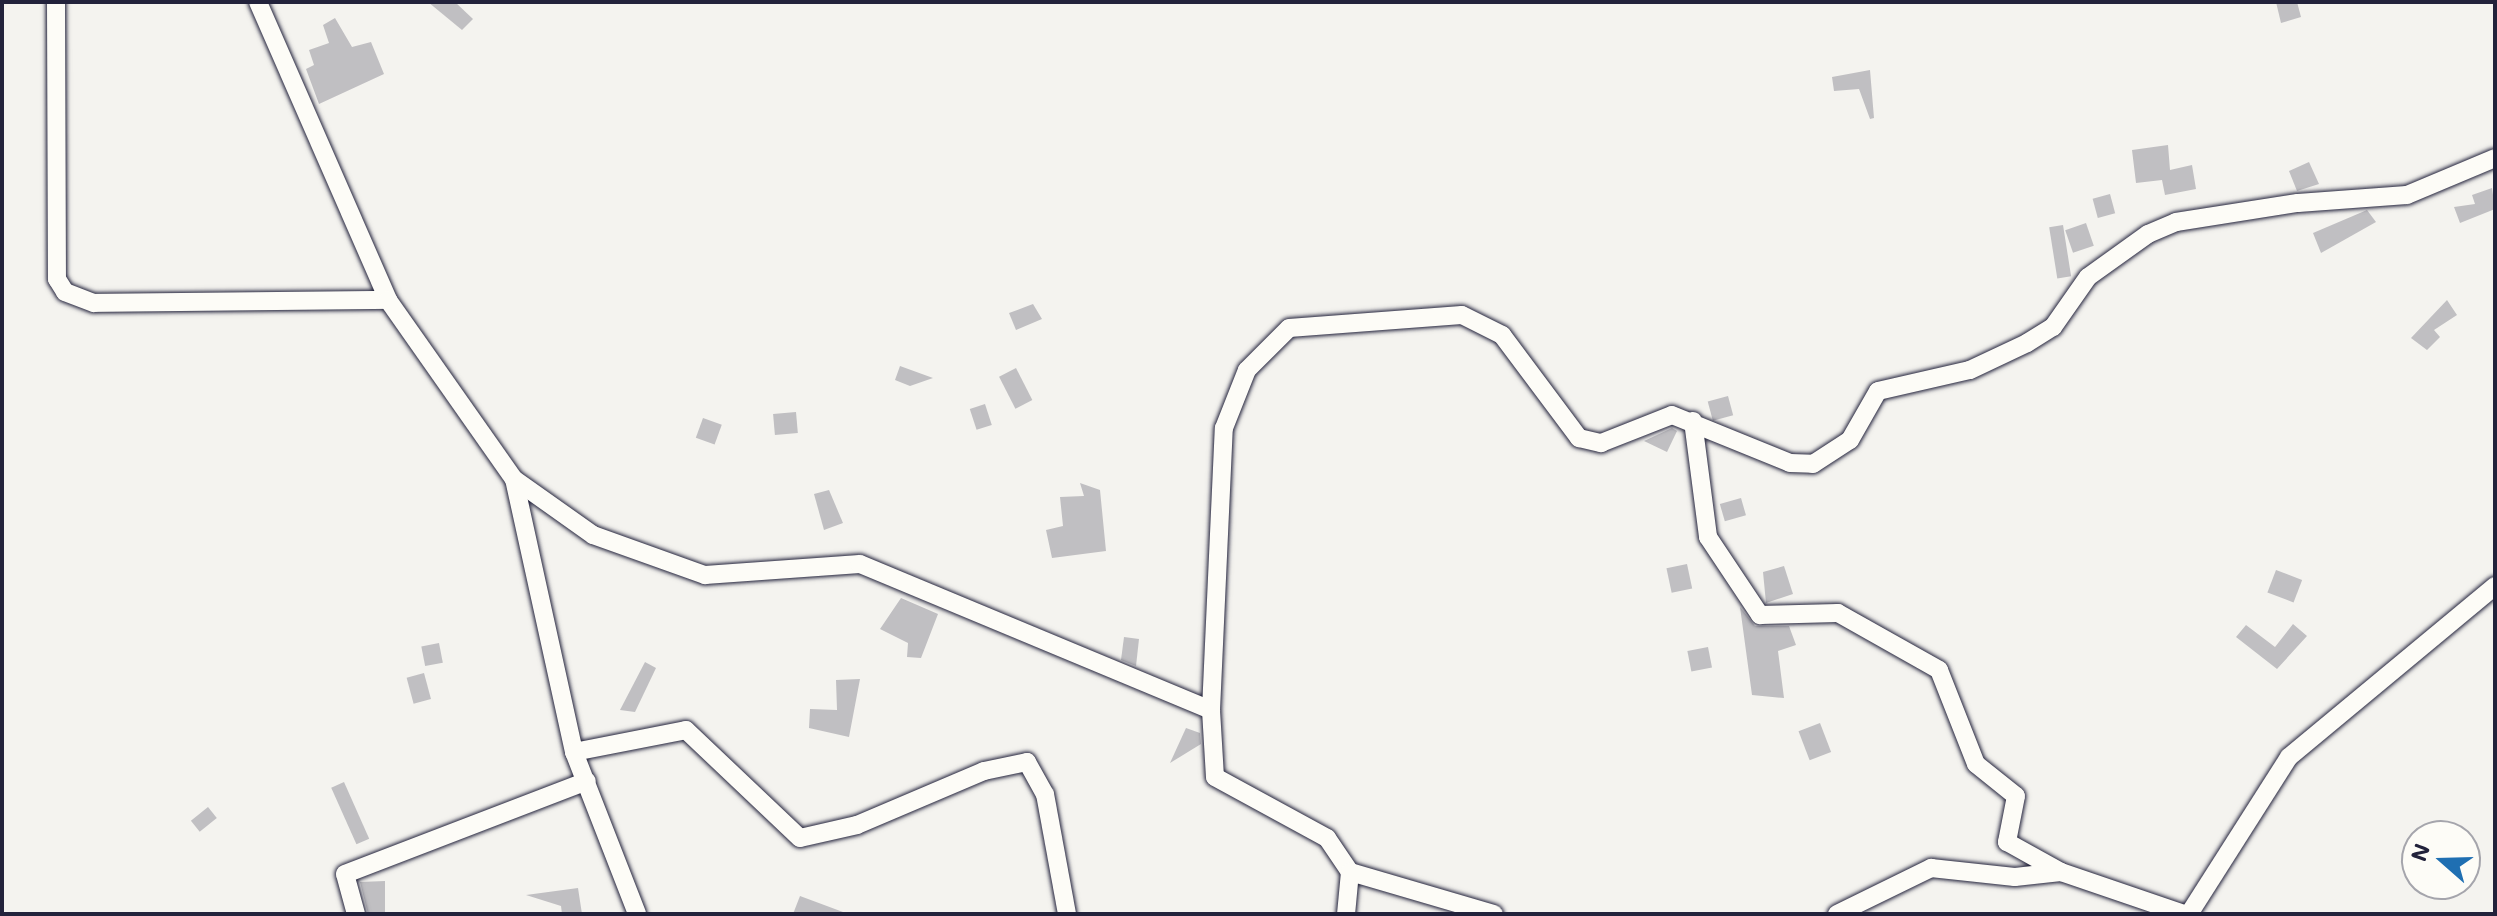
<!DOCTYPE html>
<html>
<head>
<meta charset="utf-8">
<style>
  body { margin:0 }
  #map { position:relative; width:2497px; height:916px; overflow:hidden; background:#f4f3ef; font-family:Mali,sans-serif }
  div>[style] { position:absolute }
  .building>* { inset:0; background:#c0bfc2; transform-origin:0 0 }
  .roads { filter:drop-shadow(0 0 2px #22223b) drop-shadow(0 0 2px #22223b) }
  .street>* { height:18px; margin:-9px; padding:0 9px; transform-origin:9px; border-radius:9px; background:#fdfcf7 }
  span { translate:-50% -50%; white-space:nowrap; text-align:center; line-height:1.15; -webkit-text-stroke:8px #fdfcf7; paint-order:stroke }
  .frame { position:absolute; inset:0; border:4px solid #22223b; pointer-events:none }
  .north { position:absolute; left:2401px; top:820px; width:80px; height:80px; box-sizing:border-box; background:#fdfcf7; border:2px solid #a5a5ac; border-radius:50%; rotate:290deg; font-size:22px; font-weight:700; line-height:32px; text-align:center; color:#22223b }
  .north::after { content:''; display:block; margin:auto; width:28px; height:36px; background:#1f6fb2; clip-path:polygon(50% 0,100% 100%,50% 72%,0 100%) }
</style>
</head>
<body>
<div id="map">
  <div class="building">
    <div style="clip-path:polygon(428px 2px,455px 2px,473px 19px,462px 30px)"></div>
    <div style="clip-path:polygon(2276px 2px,2297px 2px,2301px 17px,2281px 23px)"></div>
    <div style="clip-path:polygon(335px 18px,352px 47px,371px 42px,384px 74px,319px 104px,306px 69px,314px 65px,309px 50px,329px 43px,323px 25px)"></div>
    <div style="clip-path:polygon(1870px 70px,1874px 118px,1870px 119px,1859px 89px,1834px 91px,1832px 77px)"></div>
    <div style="clip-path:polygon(2168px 145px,2170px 170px,2192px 165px,2196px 189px,2165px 195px,2162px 180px,2136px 183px,2132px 150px)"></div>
    <div style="clip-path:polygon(2309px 162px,2319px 184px,2297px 191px,2289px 171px)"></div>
    <div style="clip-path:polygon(2492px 188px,2495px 209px,2460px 223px,2454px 207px,2475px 204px,2472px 195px)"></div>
    <div style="left:2110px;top:194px;width:20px;height:18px;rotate:75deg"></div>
    <div style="clip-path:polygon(2367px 210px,2376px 222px,2321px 253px,2313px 233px)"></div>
    <div style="left:2086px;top:223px;width:24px;height:22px;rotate:71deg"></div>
    <div style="left:2063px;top:225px;width:52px;height:14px;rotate:81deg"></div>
    <div style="clip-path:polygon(2447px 300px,2457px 315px,2434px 330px,2440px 337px,2427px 350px,2411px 338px)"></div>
    <div style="clip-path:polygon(1033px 304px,1042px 319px,1016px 330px,1009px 313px)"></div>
    <div style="clip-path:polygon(900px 366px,933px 378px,910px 386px,895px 380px)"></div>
    <div style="left:1016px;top:368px;width:36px;height:19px;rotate:63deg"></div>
    <div style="left:1728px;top:396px;width:20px;height:21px;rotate:75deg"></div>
    <div style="left:985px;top:404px;width:22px;height:16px;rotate:72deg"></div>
    <div style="left:796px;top:412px;width:21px;height:23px;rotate:85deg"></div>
    <div style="left:703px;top:418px;width:20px;height:21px;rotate:20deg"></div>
    <div style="clip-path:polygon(1672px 428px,1677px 431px,1667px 452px,1644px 441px)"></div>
    <div style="clip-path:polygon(1080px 483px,1100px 490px,1106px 551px,1052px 558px,1046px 530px,1063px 526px,1060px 497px,1084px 496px)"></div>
    <div style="clip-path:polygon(829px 490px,843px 523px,824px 530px,814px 494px)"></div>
    <div style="left:1741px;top:498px;width:18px;height:22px;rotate:74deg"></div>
    <div style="left:1687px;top:564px;width:25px;height:21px;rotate:78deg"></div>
    <div style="clip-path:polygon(1784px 566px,1793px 594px,1766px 603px,1763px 572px)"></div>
    <div style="left:2276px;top:570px;width:28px;height:24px;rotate:21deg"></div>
    <div style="clip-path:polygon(901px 598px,938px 614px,921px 658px,907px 657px,908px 643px,880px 629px)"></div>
    <div style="clip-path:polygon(1740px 607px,1755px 626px,1789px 626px,1796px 645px,1778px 651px,1784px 698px,1752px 695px)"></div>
    <div style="clip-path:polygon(2293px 624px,2307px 636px,2277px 669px,2236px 637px,2246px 625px,2275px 647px)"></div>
    <div style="clip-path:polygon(1124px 637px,1139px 639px,1136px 666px,1121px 660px)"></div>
    <div style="left:439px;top:643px;width:20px;height:18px;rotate:79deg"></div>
    <div style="left:1708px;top:647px;width:21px;height:21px;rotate:79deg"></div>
    <div style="clip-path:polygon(645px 662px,656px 668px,635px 712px,620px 710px)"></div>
    <div style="left:424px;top:673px;width:27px;height:18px;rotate:75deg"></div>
    <div style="clip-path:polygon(860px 679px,849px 737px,809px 728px,810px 709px,837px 710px,836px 680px)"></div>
    <div style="left:1820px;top:723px;width:31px;height:23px;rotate:69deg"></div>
    <div style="clip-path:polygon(1186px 728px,1200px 733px,1201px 744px,1170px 763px)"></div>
    <div style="left:344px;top:782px;width:62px;height:14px;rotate:66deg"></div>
    <div style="left:208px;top:807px;width:14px;height:22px;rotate:51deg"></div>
    <div style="clip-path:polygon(385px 881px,385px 914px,368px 914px,360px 882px)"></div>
    <div style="clip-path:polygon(578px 888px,582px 914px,562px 914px,561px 906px,526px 895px)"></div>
    <div style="clip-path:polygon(800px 896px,843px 912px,843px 914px,793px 914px)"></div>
  </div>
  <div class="roads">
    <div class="street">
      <div style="left:56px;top:2px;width:277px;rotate:89.8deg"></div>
      <div style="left:57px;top:279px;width:15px;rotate:58deg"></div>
      <div style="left:65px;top:292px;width:31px;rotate:21deg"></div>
      <div style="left:94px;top:303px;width:294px;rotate:-0.6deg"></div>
      <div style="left:258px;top:2px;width:325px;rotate:66.4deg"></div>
      <div style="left:388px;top:300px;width:219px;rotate:54.9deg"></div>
      <div style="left:514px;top:479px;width:280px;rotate:77.6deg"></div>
      <div style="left:574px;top:752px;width:174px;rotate:68.7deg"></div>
      <div style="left:1693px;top:421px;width:117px;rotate:82.6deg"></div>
      <div style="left:1708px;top:537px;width:94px;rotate:56.3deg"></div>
      <div style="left:1760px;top:615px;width:78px;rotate:-1.5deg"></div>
      <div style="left:1838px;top:613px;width:116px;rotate:29.4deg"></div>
      <div style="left:1939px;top:670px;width:101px;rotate:68.5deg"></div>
      <div style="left:1976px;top:764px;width:51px;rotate:38.7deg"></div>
      <div style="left:2016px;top:796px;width:47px;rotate:101.1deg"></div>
      <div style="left:2007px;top:842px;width:62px;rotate:29.1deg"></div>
      <div style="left:2061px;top:872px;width:130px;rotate:18.9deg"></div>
      <div style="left:514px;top:479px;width:97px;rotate:35.3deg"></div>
      <div style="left:593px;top:535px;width:119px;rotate:19.7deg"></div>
      <div style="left:705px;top:575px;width:155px;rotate:-4.1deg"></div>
      <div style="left:860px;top:564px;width:380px;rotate:22.6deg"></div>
      <div style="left:1211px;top:710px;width:67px;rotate:86.6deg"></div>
      <div style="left:1215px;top:777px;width:128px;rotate:28.6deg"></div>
      <div style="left:1327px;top:838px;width:41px;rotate:55.9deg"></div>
      <div style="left:1350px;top:872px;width:42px;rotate:95.4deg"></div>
      <div style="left:1211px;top:710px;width:282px;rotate:-87.4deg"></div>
      <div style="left:1224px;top:428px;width:62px;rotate:-68.4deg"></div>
      <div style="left:1247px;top:370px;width:59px;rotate:-45deg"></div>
      <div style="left:1289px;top:328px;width:173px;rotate:-4.3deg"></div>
      <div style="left:1462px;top:315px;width:45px;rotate:26.6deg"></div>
      <div style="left:1502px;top:335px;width:129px;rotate:53.2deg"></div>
      <div style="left:1579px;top:438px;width:23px;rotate:13deg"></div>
      <div style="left:1601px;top:443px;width:76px;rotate:-21.5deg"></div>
      <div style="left:1672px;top:415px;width:127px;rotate:22.1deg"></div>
      <div style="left:1790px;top:463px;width:23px;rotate:2deg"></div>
      <div style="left:1813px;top:464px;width:44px;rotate:-33deg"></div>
      <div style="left:1850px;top:440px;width:56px;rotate:-60.3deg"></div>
      <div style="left:1878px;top:391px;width:94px;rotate:-12.9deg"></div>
      <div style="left:1970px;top:370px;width:63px;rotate:-25.3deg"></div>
      <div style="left:2027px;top:343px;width:31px;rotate:-32deg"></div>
      <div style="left:2053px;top:327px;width:61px;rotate:-55deg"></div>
      <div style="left:2088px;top:277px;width:74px;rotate:-35.6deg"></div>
      <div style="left:2148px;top:234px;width:30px;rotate:-23deg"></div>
      <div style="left:2176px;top:222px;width:123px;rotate:-8.9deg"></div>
      <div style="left:2298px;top:203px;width:109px;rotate:-4.2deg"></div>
      <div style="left:2407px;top:195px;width:95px;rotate:-22.8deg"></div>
      <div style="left:574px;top:752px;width:114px;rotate:-11.1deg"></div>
      <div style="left:686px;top:730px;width:157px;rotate:43.5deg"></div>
      <div style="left:800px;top:838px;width:58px;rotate:-12.8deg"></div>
      <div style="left:857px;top:825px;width:138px;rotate:-23deg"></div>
      <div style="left:984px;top:771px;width:44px;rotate:-11.8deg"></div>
      <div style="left:1027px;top:762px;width:37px;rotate:61deg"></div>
      <div style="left:1045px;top:794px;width:122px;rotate:79.6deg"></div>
      <div style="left:1350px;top:872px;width:150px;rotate:16.3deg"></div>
      <div style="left:356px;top:914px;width:41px;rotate:-105.4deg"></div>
      <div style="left:345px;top:874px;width:259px;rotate:-21deg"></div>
      <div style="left:1837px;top:914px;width:105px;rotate:-26.1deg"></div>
      <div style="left:1931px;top:868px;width:84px;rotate:6.1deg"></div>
      <div style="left:2015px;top:877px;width:46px;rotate:-6.2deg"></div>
      <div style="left:2189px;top:914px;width:186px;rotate:-57.5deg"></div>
      <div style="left:2289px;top:757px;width:268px;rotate:-39.7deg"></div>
    </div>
  </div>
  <div class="frame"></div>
  <div class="north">N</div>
</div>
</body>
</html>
